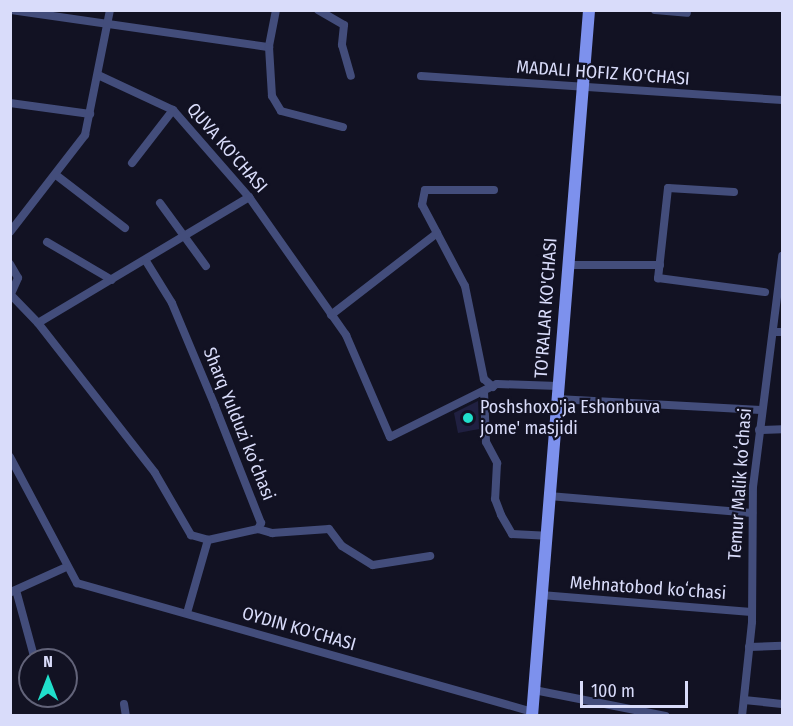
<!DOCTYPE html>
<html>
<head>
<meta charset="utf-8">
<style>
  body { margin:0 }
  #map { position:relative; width:793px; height:726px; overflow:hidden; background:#121223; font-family:"Fira Sans Condensed",sans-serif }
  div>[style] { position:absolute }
  .building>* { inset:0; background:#202041 }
  .street>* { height:8px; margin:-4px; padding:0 4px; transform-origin:4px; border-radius:4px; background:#434d7b }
  .secondary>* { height:12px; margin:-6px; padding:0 6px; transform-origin:6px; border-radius:6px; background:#7d91ed }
  .dots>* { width:16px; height:16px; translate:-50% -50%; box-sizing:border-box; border:3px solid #121223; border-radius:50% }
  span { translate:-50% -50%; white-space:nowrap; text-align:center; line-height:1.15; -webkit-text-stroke:4.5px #121223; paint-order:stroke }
  .street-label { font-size:18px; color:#d9dcfa }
  .poi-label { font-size:18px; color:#d9dcfa }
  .left { translate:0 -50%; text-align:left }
  .frame { position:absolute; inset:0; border:12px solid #d9dcfa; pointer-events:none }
  .north { position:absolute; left:18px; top:648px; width:60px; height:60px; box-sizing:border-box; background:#121223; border:2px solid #626379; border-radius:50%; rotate:0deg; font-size:16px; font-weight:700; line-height:24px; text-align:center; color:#d9dcfa }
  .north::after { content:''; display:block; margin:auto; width:21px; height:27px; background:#20dfcb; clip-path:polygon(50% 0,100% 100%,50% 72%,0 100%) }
  .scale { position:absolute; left:580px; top:681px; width:108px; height:27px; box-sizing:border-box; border:3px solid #d9dcfa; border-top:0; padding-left:8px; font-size:18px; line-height:21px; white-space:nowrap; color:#d9dcfa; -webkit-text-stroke:4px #121223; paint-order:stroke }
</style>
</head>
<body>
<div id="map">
  <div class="building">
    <div style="clip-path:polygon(478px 401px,479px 429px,458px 433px,454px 413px)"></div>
  </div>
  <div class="street">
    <div style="left:11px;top:10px;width:261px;rotate:8.2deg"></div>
    <div style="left:276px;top:10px;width:38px;rotate:101deg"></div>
    <div style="left:269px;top:47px;width:49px;rotate:86.5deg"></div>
    <div style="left:272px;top:96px;width:17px;rotate:59deg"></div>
    <div style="left:281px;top:111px;width:64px;rotate:14.5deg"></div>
    <div style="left:318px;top:10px;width:30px;rotate:30deg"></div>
    <div style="left:344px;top:25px;width:20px;rotate:96deg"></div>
    <div style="left:342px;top:45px;width:32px;rotate:74deg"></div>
    <div style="left:655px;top:10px;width:32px;rotate:5deg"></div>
    <div style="left:98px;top:75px;width:83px;rotate:25deg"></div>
    <div style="left:173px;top:110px;width:116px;rotate:48.9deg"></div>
    <div style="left:249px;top:197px;width:169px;rotate:54.9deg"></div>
    <div style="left:346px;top:335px;width:111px;rotate:66.7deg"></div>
    <div style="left:390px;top:437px;width:119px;rotate:-26.4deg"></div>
    <div style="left:497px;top:384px;width:61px;rotate:1.9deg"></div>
    <div style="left:421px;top:76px;width:362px;rotate:3.8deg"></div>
    <div style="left:10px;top:103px;width:81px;rotate:7.8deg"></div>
    <div style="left:132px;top:163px;width:67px;rotate:-52.3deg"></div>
    <div style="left:56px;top:175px;width:87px;rotate:37.5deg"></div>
    <div style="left:734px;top:192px;width:66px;rotate:-176.5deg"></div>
    <div style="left:668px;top:188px;width:91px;rotate:96.3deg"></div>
    <div style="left:658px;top:278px;width:108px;rotate:7.5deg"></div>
    <div style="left:160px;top:203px;width:78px;rotate:53.9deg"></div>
    <div style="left:10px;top:232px;width:123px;rotate:-52.3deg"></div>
    <div style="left:85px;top:135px;width:127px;rotate:-78.7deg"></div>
    <div style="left:437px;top:233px;width:32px;rotate:-118deg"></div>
    <div style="left:422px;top:205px;width:15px;rotate:-79deg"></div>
    <div style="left:425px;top:190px;width:69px"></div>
    <div style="left:47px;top:242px;width:75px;rotate:30.3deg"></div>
    <div style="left:10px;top:264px;width:16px;rotate:60deg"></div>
    <div style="left:18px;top:278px;width:20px;rotate:114deg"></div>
    <div style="left:567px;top:265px;width:93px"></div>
    <div style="left:12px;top:296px;width:37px;rotate:46deg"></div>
    <div style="left:38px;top:323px;width:246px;rotate:-30.8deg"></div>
    <div style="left:331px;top:315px;width:134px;rotate:-37.7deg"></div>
    <div style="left:437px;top:233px;width:60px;rotate:62.2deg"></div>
    <div style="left:465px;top:286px;width:95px;rotate:78.5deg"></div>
    <div style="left:484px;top:379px;width:12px;rotate:42deg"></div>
    <div style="left:38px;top:323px;width:190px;rotate:52deg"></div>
    <div style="left:155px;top:473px;width:72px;rotate:59.9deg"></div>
    <div style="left:191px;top:535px;width:18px;rotate:16deg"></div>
    <div style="left:208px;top:540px;width:51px;rotate:-12.4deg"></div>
    <div style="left:258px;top:529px;width:7px;rotate:-63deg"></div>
    <div style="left:261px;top:523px;width:126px;rotate:-111.5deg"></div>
    <div style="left:215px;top:406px;width:112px;rotate:-112.7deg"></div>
    <div style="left:172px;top:303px;width:49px;rotate:-121.8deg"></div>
    <div style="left:773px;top:332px;width:9px"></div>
    <div style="left:484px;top:392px;width:50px;rotate:87.7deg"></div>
    <div style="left:486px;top:442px;width:24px;rotate:62deg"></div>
    <div style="left:497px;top:463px;width:36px;rotate:93deg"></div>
    <div style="left:495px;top:499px;width:17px;rotate:69deg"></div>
    <div style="left:501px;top:515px;width:22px;rotate:60deg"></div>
    <div style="left:512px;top:534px;width:34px;rotate:3deg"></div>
    <div style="left:557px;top:399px;width:204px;rotate:3.1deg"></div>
    <div style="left:759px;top:430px;width:23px;rotate:-2deg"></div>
    <div style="left:10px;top:457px;width:143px;rotate:62deg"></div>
    <div style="left:77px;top:583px;width:473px;rotate:15.8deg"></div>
    <div style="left:549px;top:496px;width:204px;rotate:4.8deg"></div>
    <div style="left:258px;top:529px;width:15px;rotate:16deg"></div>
    <div style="left:272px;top:533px;width:57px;rotate:-4deg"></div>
    <div style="left:329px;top:529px;width:21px;rotate:53deg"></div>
    <div style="left:342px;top:546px;width:36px;rotate:32deg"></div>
    <div style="left:373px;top:565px;width:58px;rotate:-9deg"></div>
    <div style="left:16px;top:590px;width:73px;rotate:74.8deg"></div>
    <div style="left:11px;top:592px;width:58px;rotate:-24.4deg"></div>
    <div style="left:541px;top:595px;width:211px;rotate:4.6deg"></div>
    <div style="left:187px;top:613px;width:76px;rotate:-74deg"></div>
    <div style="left:749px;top:647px;width:33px;rotate:-2deg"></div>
    <div style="left:534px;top:690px;width:134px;rotate:11.2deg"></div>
    <div style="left:744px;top:700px;width:38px;rotate:6deg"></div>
    <div style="left:124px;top:704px;width:12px;rotate:81deg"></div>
    <div style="left:742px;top:716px;width:95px;rotate:-83.9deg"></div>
    <div style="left:752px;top:622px;width:135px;rotate:-89.6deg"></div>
    <div style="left:753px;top:487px;width:233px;rotate:-82.8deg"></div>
  </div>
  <div class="secondary">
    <div style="left:532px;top:716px;width:708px;rotate:-85.38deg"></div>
  </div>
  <div class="dots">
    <div style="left:468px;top:418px;background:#20dfcb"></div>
  </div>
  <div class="street-label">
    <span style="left:603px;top:73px;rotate:4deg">MADALI HOFIZ KO'CHASI</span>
    <span style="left:227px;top:148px;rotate:49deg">QUVA KO'CHASI</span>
    <span style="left:546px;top:308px;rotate:-86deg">TO'RALAR KO'CHASI</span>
    <span style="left:239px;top:424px;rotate:68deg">Sharq Yulduzi koʻchasi</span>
    <span style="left:740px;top:484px;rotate:-86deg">Temur Malik koʻchasi</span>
    <span style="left:648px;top:588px;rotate:4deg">Mehnatobod koʻchasi</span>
    <span style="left:299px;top:629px;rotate:16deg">OYDIN KO'CHASI</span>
  </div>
  <div class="poi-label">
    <span class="left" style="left:480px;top:418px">Poshshoxo'ja Eshonbuva<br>jome' masjidi</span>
  </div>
  <div class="frame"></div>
  <div class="north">N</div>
  <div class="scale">100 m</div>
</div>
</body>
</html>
